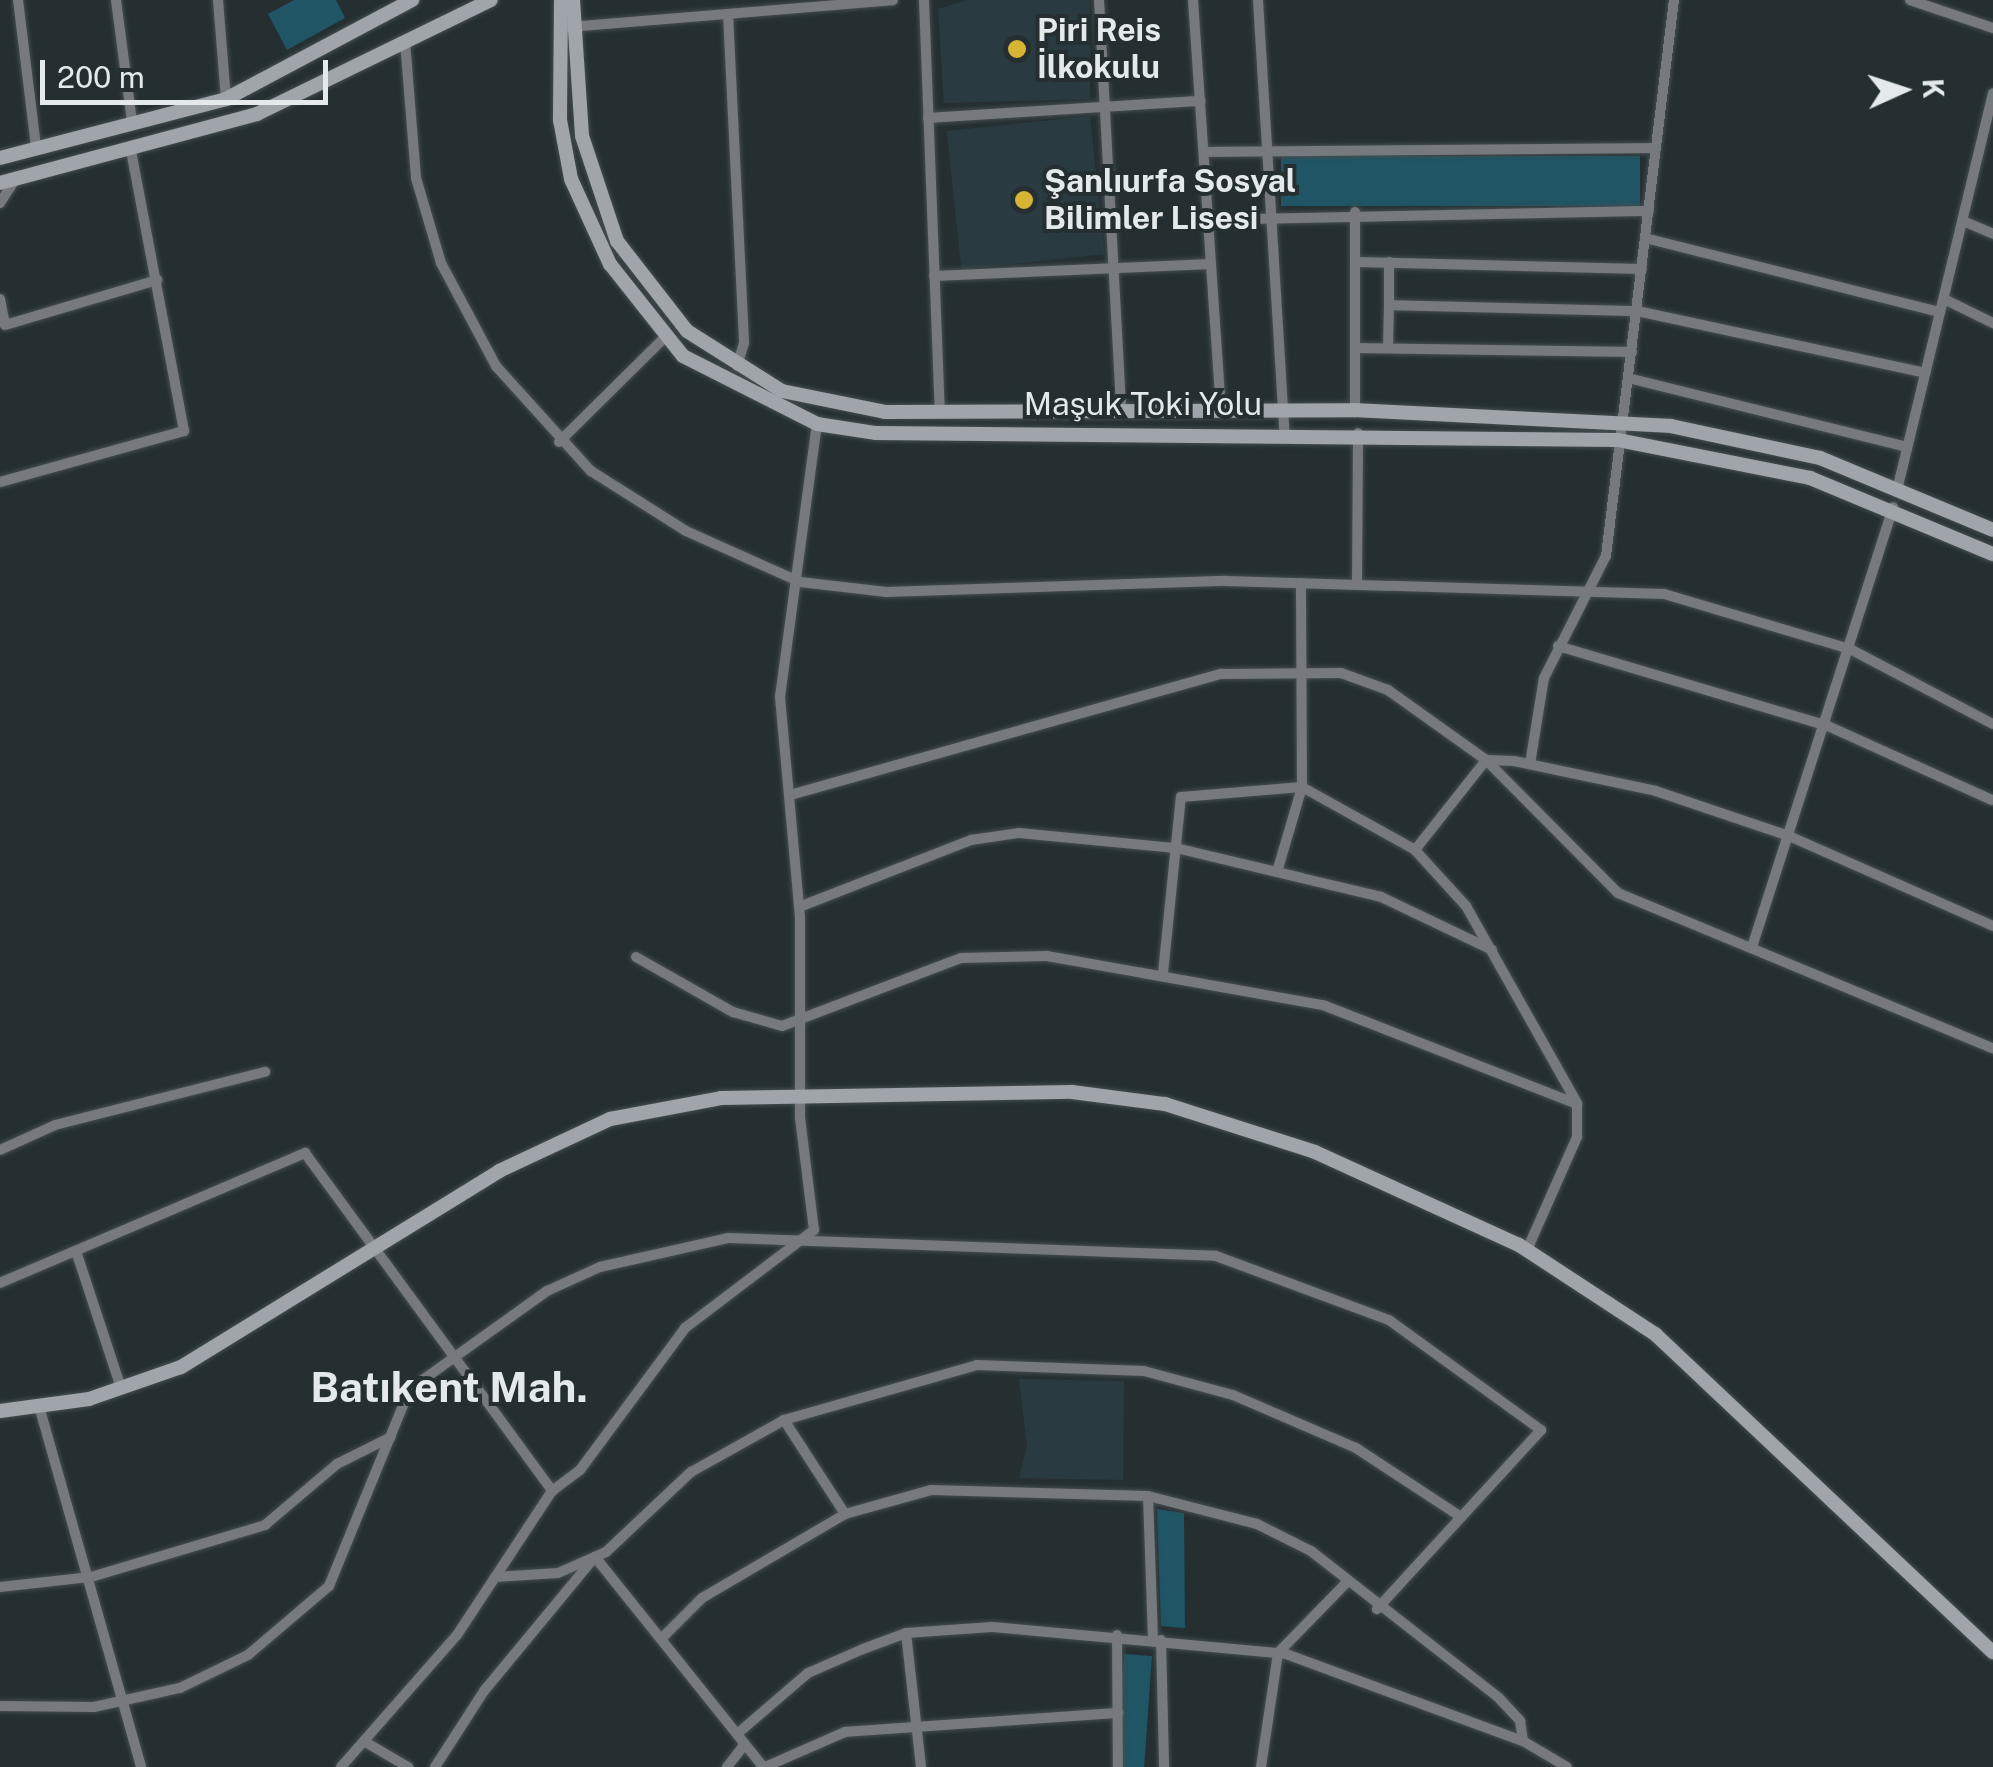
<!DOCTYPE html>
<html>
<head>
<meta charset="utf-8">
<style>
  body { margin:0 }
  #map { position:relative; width:1993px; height:1767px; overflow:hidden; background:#252f32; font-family:"Public Sans",sans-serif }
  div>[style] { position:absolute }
  .built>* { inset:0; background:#293b40; transform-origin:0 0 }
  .green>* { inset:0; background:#1f5564; transform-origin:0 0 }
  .roads { filter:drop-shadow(0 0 2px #444d50) drop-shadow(0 0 2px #444d50) }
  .street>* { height:10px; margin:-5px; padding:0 5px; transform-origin:5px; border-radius:5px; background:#76797d }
  .secondary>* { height:14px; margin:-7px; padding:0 7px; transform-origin:7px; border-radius:7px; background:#9fa5aa }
  .dots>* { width:28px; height:28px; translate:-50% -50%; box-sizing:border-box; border:5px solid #252f32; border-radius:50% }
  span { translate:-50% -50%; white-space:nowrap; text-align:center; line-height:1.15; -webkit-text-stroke:8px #252f32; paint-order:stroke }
  .poi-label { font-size:32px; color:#e4eaec; font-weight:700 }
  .left { translate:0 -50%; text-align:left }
  .street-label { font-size:32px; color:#e4eaec }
  .district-label { font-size:42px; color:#e4eaec; font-weight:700 }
  .north { position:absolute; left:1853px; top:40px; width:100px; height:100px; -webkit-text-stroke:8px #252f32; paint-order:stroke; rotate:87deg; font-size:28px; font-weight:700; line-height:40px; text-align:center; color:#e4eaec }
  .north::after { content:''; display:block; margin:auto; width:35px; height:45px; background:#e4eaec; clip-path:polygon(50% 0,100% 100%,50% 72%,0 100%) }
  .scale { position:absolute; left:40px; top:60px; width:288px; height:45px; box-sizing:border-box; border:5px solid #e4eaec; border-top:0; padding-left:12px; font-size:30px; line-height:35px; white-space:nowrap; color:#e4eaec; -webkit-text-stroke:8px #252f32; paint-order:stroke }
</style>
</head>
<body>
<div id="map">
  <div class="built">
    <div style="clip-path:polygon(968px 0,1090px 0,1090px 99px,944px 103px,938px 9px)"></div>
    <div style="left:1090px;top:116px;width:139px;height:144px;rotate:84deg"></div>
    <div style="clip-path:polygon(1019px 1379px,1124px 1381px,1123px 1480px,1019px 1478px,1027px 1447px)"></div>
  </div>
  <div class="green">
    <div style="clip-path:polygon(294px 0,336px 0,345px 18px,287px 50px,268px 14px)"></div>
    <div style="left:1281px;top:156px;width:359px;height:50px"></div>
    <div style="clip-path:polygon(1157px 1509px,1184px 1513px,1185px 1628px,1161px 1626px)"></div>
    <div style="left:1124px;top:1654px;width:28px;height:113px;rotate:4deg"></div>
  </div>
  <div class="roads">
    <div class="street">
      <div style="left:18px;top:0;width:148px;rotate:83deg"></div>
      <div style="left:116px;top:0;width:122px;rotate:82.5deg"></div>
      <div style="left:218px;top:0;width:99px;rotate:85.4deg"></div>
      <div style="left:924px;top:0;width:412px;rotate:87.8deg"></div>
      <div style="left:1099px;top:0;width:413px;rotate:86.9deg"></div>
      <div style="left:1193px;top:0;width:410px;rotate:86.1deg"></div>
      <div style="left:1258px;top:0;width:432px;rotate:86.5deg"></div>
      <div style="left:1910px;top:0;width:88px;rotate:18.6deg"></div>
      <div style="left:728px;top:14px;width:329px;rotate:87.2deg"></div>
      <div style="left:744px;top:343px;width:24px;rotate:107deg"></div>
      <div style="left:568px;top:27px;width:326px;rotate:-4.7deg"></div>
      <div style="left:405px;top:41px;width:137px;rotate:85.4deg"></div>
      <div style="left:416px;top:178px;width:89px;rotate:73.6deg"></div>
      <div style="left:441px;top:263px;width:117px;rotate:61.9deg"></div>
      <div style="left:496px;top:366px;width:142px;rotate:47.9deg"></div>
      <div style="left:591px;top:471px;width:112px;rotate:32.3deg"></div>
      <div style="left:686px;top:531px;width:125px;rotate:24.1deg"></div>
      <div style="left:800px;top:582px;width:87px;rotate:6.6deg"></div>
      <div style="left:886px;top:592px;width:340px;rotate:-1.9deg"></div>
      <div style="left:1226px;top:581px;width:438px;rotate:1.7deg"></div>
      <div style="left:1664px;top:594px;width:194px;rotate:16.5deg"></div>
      <div style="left:1850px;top:649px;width:161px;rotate:27.7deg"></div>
      <div style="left:928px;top:118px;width:273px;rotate:-3.6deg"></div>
      <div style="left:1204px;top:152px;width:452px;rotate:-0.5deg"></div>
      <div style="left:0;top:203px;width:27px;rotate:-57deg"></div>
      <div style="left:1355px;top:212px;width:198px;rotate:90deg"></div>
      <div style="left:1208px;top:220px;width:441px;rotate:-1.2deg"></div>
      <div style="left:1963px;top:221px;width:33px;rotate:23deg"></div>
      <div style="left:1645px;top:238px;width:304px;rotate:14.1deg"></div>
      <div style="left:1356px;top:262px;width:286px;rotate:1.4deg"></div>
      <div style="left:1389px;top:262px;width:43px;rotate:90deg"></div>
      <div style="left:1389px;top:305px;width:248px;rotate:1.4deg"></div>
      <div style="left:1637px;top:311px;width:295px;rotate:12.1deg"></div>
      <div style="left:934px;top:276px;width:277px;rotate:-2.5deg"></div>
      <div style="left:0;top:299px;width:26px;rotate:79deg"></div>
      <div style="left:5px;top:325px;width:159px;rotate:-16.5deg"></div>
      <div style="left:1944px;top:299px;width:55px;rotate:26.1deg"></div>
      <div style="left:1357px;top:348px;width:275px;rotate:0.8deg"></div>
      <div style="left:1388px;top:348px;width:43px;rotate:-88.7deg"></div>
      <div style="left:1628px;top:378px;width:287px;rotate:13.9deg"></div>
      <div style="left:559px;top:442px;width:149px;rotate:-44.7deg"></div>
      <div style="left:0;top:482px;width:191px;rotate:-15.5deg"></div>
      <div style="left:184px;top:431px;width:286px;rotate:-100.7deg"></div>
      <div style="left:1898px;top:486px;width:404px;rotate:-76.4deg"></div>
      <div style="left:1357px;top:584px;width:151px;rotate:-89.6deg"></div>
      <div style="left:1558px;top:646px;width:282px;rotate:16.5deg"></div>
      <div style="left:1828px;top:726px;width:180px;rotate:24.3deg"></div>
      <div style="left:1530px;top:764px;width:87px;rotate:-80.8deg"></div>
      <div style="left:1544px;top:678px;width:137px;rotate:-63.1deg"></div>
      <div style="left:1606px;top:556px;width:560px;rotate:-83.03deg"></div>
      <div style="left:790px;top:795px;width:448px;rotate:-15.7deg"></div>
      <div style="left:1221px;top:674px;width:120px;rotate:-0.5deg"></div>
      <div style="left:1341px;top:673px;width:50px;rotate:19.9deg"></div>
      <div style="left:1388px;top:690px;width:120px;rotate:35.5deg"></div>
      <div style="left:1486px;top:760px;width:187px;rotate:45.2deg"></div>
      <div style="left:1618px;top:893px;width:406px;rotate:22.5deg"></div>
      <div style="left:1415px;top:850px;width:115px;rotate:-51.7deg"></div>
      <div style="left:1486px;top:760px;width:28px;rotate:2deg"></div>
      <div style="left:1514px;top:761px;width:145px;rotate:11.9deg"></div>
      <div style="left:1656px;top:791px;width:140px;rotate:18.7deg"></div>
      <div style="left:1789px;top:836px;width:223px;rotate:23.8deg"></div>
      <div style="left:1277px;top:872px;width:89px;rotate:-73.6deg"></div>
      <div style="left:1302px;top:787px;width:204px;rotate:-90.3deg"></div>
      <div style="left:799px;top:907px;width:185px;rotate:-21.3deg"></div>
      <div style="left:971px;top:840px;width:49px;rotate:-8.3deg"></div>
      <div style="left:1019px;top:833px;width:158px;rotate:5.5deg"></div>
      <div style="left:1176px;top:848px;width:211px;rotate:13.4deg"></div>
      <div style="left:1381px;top:897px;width:123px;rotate:25.5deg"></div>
      <div style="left:1752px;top:947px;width:462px;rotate:-72.2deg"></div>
      <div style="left:636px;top:957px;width:112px;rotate:29.6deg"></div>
      <div style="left:733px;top:1012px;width:51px;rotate:15.9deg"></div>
      <div style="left:782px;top:1026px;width:191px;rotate:-20.8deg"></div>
      <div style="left:961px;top:958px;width:86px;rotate:-1.3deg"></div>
      <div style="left:1047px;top:956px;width:280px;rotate:10.1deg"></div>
      <div style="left:1323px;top:1005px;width:273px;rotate:21.3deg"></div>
      <div style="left:1577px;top:1104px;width:33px;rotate:90deg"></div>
      <div style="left:1577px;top:1137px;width:124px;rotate:113.9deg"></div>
      <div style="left:1163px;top:973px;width:177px;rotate:-84.2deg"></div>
      <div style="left:1181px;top:797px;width:121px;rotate:-4.7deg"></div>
      <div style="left:1302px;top:787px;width:129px;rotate:29.1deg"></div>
      <div style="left:1415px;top:850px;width:76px;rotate:47.7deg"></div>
      <div style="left:1466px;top:906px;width:226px;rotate:60.6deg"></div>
      <div style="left:0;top:1150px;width:60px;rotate:-24.4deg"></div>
      <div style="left:55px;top:1125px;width:217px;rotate:-14.2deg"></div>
      <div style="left:76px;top:1251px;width:144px;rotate:71.8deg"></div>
      <div style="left:0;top:1283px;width:332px;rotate:-23.1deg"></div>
      <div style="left:305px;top:1153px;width:419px;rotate:53.8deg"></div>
      <div style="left:39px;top:1406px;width:375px;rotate:74.2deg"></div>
      <div style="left:784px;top:1420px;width:112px;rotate:57deg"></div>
      <div style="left:1148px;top:1496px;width:143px;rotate:88deg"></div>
      <div style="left:495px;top:1577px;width:63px;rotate:-3.6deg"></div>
      <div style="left:558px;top:1573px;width:52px;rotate:-23.6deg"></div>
      <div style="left:606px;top:1552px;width:117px;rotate:-43.3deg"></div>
      <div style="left:691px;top:1472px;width:107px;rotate:-29.2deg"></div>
      <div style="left:784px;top:1420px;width:201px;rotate:-15.9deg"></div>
      <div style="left:977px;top:1365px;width:167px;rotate:2.1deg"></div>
      <div style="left:1144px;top:1371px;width:92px;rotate:15.1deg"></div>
      <div style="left:1233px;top:1395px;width:134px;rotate:23.3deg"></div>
      <div style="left:1356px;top:1448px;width:126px;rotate:33.3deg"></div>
      <div style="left:0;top:1587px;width:92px;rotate:-6.3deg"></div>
      <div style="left:91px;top:1577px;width:182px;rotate:-16.6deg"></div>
      <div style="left:265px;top:1525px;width:94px;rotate:-40.3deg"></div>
      <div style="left:337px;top:1464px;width:60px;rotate:-26.6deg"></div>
      <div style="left:906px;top:1633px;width:135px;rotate:83.6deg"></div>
      <div style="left:1117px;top:1635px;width:132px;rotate:89.6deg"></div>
      <div style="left:661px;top:1639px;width:58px;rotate:-45deg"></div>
      <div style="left:702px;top:1598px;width:166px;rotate:-30.4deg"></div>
      <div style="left:845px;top:1514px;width:89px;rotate:-15.6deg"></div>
      <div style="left:931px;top:1490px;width:217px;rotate:1.6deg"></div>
      <div style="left:1148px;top:1496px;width:113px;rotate:14.4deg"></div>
      <div style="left:1257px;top:1524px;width:60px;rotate:26.6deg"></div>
      <div style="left:1311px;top:1551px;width:237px;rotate:38deg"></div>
      <div style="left:1498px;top:1697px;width:33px;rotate:47deg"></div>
      <div style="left:1520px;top:1721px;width:20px;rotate:81deg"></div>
      <div style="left:1161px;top:1640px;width:127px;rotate:88.6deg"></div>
      <div style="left:0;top:1706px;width:94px;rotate:0.6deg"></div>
      <div style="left:94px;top:1707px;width:88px;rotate:-12.5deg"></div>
      <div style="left:180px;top:1688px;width:76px;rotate:-25.9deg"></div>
      <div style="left:248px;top:1655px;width:106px;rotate:-40.4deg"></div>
      <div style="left:329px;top:1586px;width:200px;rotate:-67.7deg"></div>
      <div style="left:405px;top:1401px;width:29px;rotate:-49deg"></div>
      <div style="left:424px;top:1379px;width:151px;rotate:-35.6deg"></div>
      <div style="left:547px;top:1291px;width:58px;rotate:-24.4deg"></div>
      <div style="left:600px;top:1267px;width:132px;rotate:-12.7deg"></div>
      <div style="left:729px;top:1238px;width:487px;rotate:2.1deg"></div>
      <div style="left:1216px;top:1256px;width:184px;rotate:20.3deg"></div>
      <div style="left:1389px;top:1320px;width:188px;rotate:35.9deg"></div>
      <div style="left:1541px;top:1430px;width:243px;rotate:132.5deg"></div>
      <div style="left:737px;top:1734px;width:94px;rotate:-40.7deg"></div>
      <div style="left:808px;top:1673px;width:60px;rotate:-23.6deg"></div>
      <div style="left:863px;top:1649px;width:46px;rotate:-20.4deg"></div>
      <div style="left:906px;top:1633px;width:86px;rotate:-4deg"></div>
      <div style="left:992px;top:1627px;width:295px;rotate:5.2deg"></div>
      <div style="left:1286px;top:1654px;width:252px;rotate:20.2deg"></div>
      <div style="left:1523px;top:1741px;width:51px;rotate:30.6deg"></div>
      <div style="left:367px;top:1743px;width:48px;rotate:30.3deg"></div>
      <div style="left:341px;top:1767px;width:176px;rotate:-48.7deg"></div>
      <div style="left:457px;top:1635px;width:173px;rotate:-56.6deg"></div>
      <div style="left:552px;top:1491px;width:35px;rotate:-37deg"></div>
      <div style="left:580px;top:1470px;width:177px;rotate:-53.5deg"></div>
      <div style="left:685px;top:1328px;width:162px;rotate:-37.2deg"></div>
      <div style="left:814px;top:1230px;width:113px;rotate:-97.1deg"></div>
      <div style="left:800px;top:1118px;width:201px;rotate:-90deg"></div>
      <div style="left:800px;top:917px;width:221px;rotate:-95.2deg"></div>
      <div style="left:780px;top:697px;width:275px;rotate:-82.3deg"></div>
      <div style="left:435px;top:1767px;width:90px;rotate:-57.2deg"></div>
      <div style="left:484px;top:1691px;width:174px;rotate:-50.4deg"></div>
      <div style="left:595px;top:1557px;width:269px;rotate:51.3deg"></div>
      <div style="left:727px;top:1767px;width:29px;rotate:-52deg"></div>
      <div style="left:765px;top:1767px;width:87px;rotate:-23.6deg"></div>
      <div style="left:845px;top:1732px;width:274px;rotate:-4deg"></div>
      <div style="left:1261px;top:1767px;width:115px;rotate:-81.5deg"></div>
      <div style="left:1278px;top:1653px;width:99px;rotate:-45.8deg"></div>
    </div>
    <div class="secondary">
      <div style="left:561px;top:0;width:120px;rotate:90.5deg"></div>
      <div style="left:560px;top:120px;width:60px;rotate:79.4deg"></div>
      <div style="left:571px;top:179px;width:94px;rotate:65.4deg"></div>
      <div style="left:610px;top:264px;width:117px;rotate:51.6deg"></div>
      <div style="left:683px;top:356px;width:150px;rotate:26.9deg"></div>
      <div style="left:817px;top:424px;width:60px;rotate:8.7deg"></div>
      <div style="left:876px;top:433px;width:742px;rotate:0.54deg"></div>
      <div style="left:1618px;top:440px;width:196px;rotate:11.2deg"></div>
      <div style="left:1810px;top:478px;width:198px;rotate:22.6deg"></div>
      <div style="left:573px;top:0;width:136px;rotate:86.2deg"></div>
      <div style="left:582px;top:136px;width:111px;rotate:71.6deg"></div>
      <div style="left:617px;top:241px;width:114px;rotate:52.1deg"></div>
      <div style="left:687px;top:331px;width:112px;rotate:32.3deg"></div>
      <div style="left:782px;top:391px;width:105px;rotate:11.5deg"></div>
      <div style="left:885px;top:412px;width:470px;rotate:-0.2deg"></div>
      <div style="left:1355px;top:410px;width:316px;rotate:2.9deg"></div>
      <div style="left:1671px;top:426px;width:152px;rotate:12.1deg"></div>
      <div style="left:1820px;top:458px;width:187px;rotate:22.6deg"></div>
      <div style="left:0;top:158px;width:234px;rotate:-14.6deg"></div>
      <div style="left:226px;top:99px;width:211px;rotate:-28deg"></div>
      <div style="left:0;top:183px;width:266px;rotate:-15deg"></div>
      <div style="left:257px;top:114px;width:260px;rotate:-26deg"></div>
      <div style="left:0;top:1411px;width:90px;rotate:-7.7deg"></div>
      <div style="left:89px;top:1399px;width:97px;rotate:-19.2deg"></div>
      <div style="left:181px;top:1367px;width:374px;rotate:-31.6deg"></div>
      <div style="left:499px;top:1171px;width:123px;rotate:-25.1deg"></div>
      <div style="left:610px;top:1119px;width:113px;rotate:-10.7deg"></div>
      <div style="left:721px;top:1098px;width:351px;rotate:-1deg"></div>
      <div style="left:1072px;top:1092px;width:94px;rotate:7.4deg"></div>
      <div style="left:1165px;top:1104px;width:157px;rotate:17.7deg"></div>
      <div style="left:1315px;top:1152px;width:224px;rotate:24.5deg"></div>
      <div style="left:1519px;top:1245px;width:163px;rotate:33.2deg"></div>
      <div style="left:1655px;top:1334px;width:464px;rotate:43.3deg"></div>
    </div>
  </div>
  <div class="dots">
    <div style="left:1017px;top:49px;background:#d7b434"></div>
    <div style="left:1024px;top:200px;background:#d7b434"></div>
  </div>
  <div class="poi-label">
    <span class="left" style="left:1037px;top:49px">Piri Reis<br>İlkokulu</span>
    <span class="left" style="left:1044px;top:200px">Şanlıurfa Sosyal<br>Bilimler Lisesi</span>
  </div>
  <div class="street-label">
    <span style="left:1143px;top:404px">Maşuk Toki Yolu</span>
  </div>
  <div class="district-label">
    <span style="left:449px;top:1387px">Batıkent Mah.</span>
  </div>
  <div class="north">K</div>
  <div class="scale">200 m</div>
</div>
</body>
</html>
